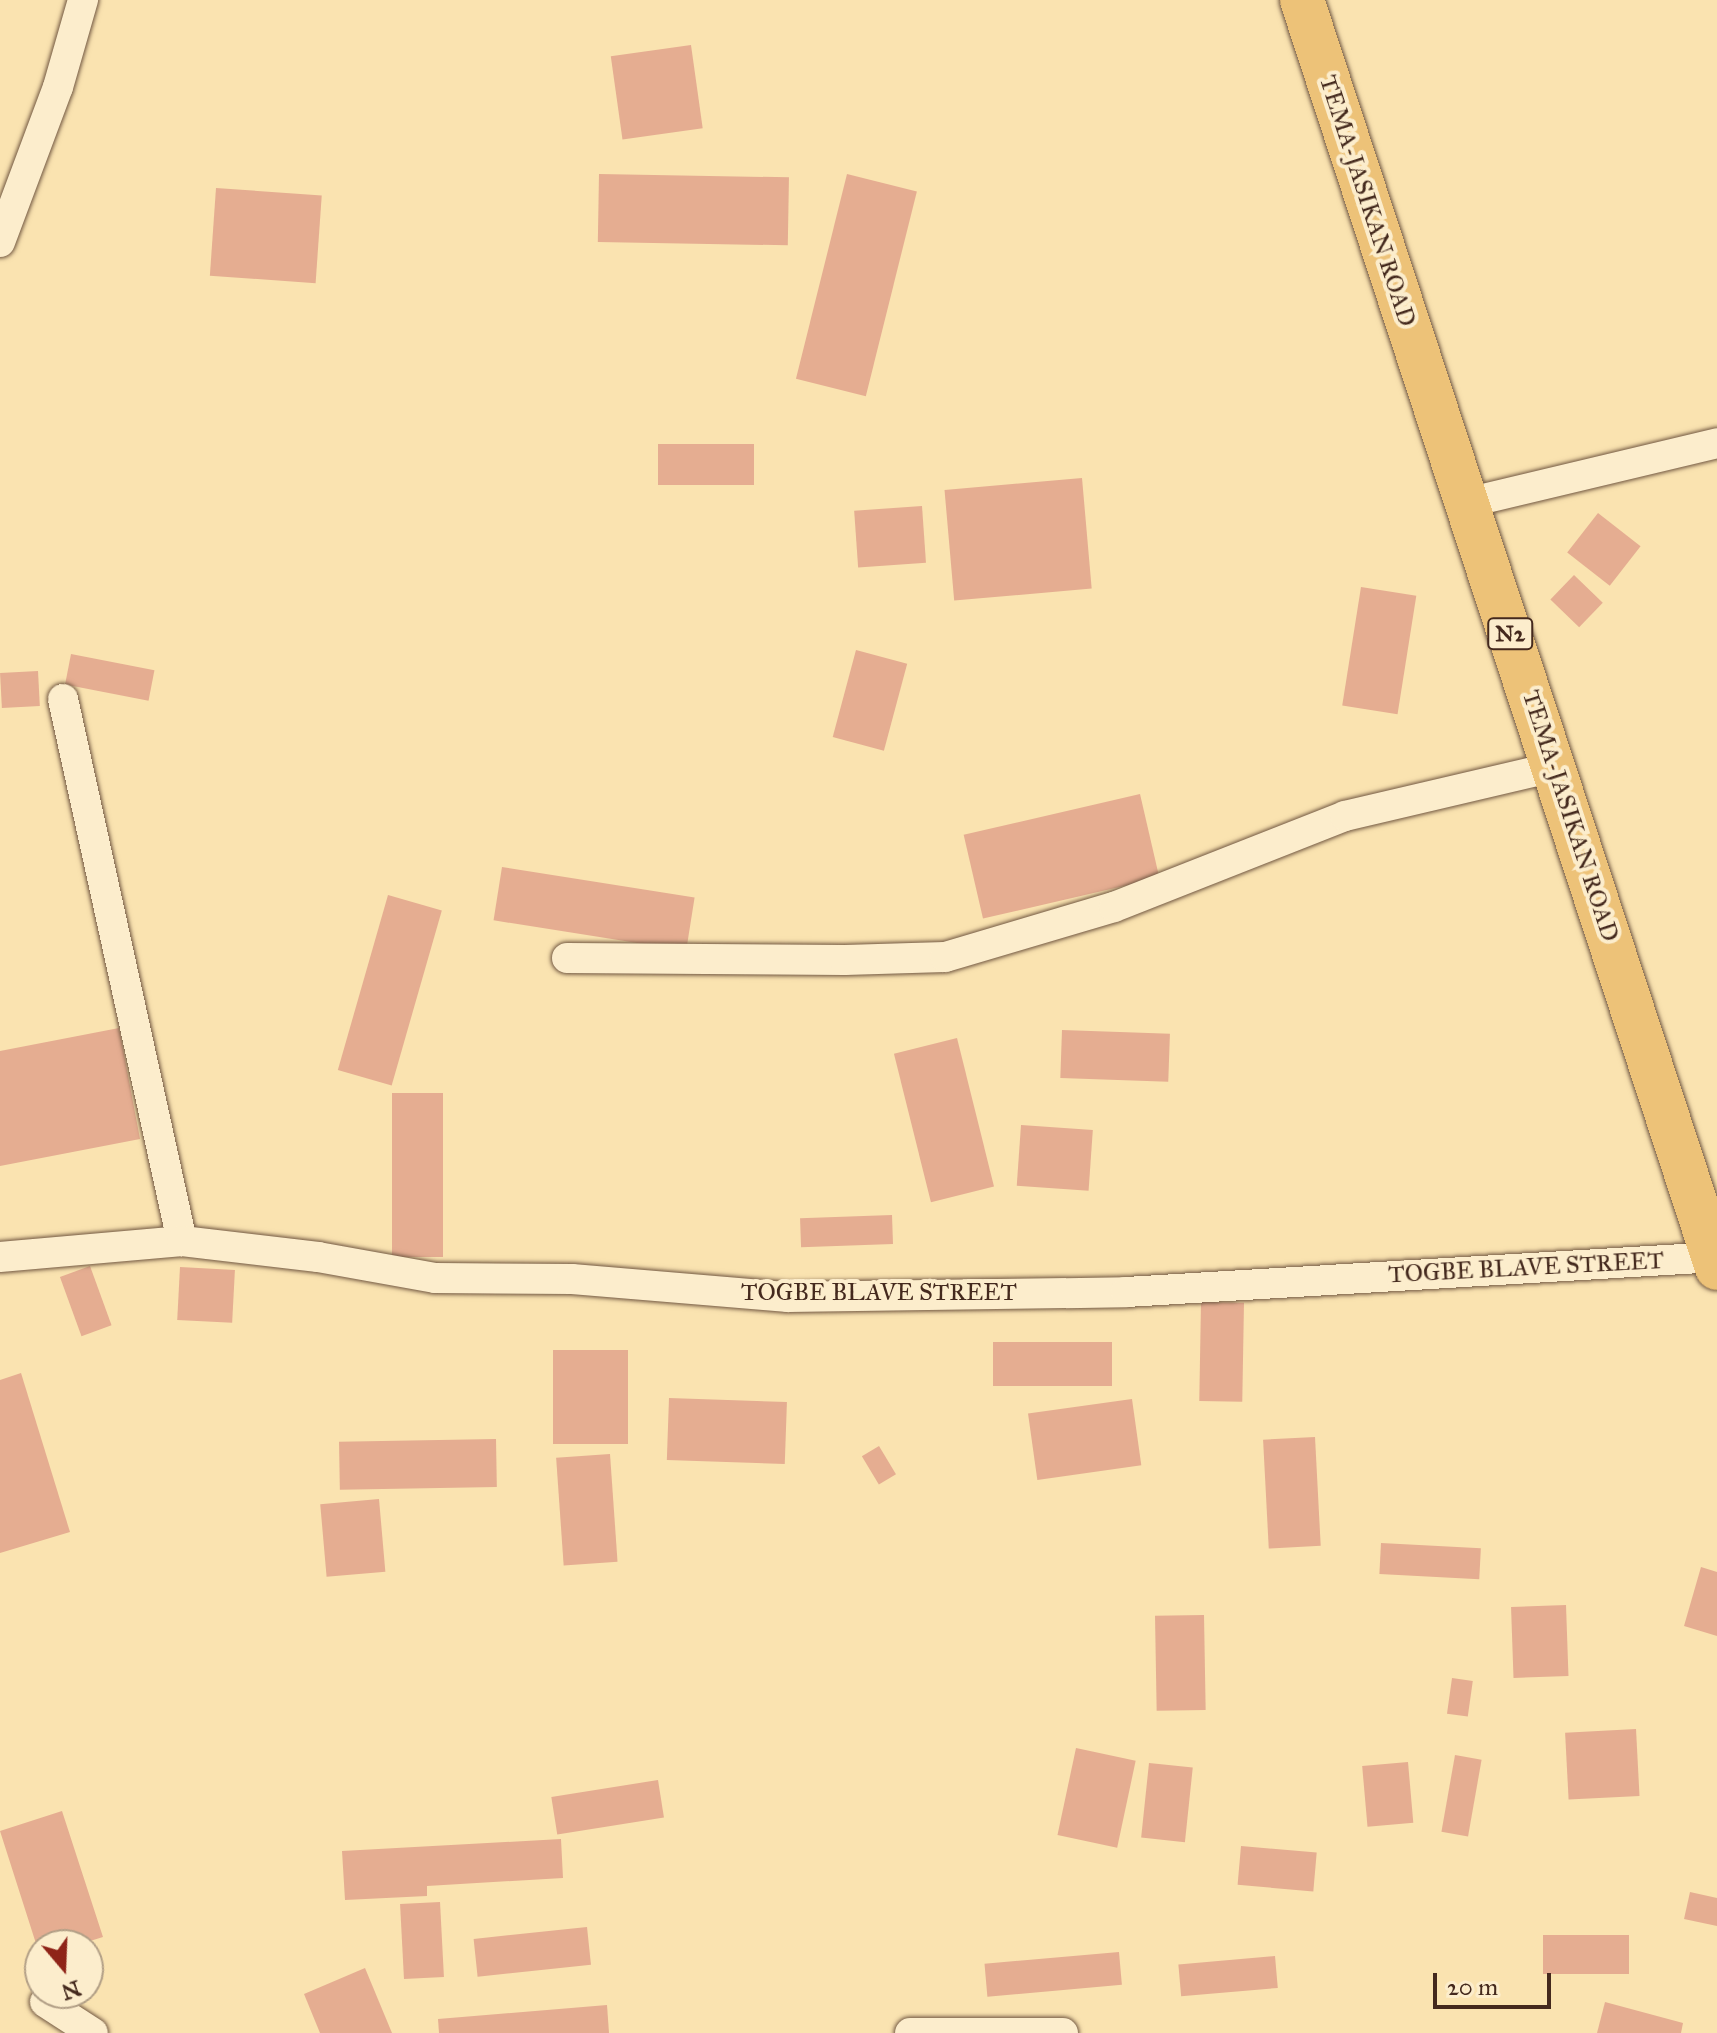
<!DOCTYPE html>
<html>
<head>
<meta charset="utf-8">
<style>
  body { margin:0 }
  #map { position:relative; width:1717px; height:2033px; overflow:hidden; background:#fae3b0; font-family:"IM FELL Great Primer",serif }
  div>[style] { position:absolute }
  .building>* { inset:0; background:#e5ad91; transform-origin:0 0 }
  .roads { filter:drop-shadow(0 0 2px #725842) drop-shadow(0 0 2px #725842) }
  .street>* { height:30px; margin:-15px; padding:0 15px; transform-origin:15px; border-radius:15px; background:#fcedcc }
  .highway>* { height:44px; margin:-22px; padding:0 22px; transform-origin:22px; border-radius:22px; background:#edc278 }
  span { translate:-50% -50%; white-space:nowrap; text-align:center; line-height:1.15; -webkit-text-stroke:8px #fcedcc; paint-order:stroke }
  .shield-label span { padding:2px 6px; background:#fcedcc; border:2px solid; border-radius:6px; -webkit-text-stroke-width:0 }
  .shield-label { font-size:22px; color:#44291d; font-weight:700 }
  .street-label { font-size:24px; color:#44291d }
  .north { position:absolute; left:24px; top:1929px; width:80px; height:80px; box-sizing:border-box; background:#fcedcc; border:2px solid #b29f86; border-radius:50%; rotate:161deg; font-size:22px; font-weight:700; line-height:32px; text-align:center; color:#44291d }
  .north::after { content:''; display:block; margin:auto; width:28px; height:36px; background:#8f2418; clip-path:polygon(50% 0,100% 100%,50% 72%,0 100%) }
  .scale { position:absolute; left:1433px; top:1973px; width:118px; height:36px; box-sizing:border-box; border:4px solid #44291d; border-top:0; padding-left:10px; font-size:24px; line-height:28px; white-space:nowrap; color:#44291d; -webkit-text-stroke:6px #fcedcc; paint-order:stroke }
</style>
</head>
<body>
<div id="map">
  <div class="building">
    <div style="left:691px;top:45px;width:84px;height:81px;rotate:82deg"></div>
    <div style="left:599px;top:174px;width:190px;height:68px;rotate:1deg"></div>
    <div style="left:847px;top:174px;width:72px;height:211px;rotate:14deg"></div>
    <div style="left:216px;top:188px;width:106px;height:88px;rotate:4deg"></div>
    <div style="left:754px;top:444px;width:41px;height:96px;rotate:90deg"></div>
    <div style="left:1082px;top:478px;width:111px;height:138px;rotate:85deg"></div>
    <div style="left:922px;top:506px;width:57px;height:68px;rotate:86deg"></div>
    <div style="left:1598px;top:513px;width:54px;height:50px;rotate:38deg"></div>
    <div style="left:1574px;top:575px;width:40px;height:34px;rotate:44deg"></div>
    <div style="left:1361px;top:587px;width:56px;height:120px;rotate:9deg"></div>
    <div style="left:856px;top:650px;width:53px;height:90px;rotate:15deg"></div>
    <div style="left:71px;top:654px;width:85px;height:31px;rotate:11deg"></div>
    <div style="left:38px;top:671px;width:35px;height:38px;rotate:87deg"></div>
    <div style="left:1140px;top:794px;width:86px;height:181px;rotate:77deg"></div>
    <div style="left:502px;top:867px;width:195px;height:54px;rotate:9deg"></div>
    <div style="left:388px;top:895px;width:56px;height:182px;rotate:16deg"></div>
    <div style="clip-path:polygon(119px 1028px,140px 1139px,0 1166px,0 1051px)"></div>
    <div style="left:1062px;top:1030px;width:108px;height:48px;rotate:2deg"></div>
    <div style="left:957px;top:1038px;width:153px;height:65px;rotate:76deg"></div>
    <div style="left:443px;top:1093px;width:164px;height:51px;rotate:90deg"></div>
    <div style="left:1021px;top:1125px;width:72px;height:61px;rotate:4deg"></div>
    <div style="left:892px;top:1215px;width:29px;height:92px;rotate:88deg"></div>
    <div style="left:90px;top:1266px;width:63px;height:32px;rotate:70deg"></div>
    <div style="left:180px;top:1267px;width:55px;height:53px;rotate:3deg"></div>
    <div style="left:1201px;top:1302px;width:43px;height:99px;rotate:1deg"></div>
    <div style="left:1112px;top:1342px;width:44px;height:119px;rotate:90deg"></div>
    <div style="left:553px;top:1350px;width:75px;height:94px"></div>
    <div style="clip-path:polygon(21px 1373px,70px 1532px,0 1553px,0 1380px)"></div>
    <div style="left:669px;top:1398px;width:118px;height:62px;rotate:2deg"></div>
    <div style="left:1132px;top:1399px;width:67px;height:105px;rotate:82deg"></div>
    <div style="left:1315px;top:1437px;width:109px;height:52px;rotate:87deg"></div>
    <div style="left:496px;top:1439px;width:48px;height:157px;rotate:89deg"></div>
    <div style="left:879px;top:1446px;width:33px;height:20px;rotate:59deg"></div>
    <div style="left:610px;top:1454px;width:108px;height:54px;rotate:86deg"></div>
    <div style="left:379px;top:1499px;width:73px;height:59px;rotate:85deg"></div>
    <div style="left:1381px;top:1543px;width:100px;height:31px;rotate:3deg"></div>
    <div style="clip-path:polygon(1701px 1567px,1717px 1572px,1717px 1636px,1684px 1626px)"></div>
    <div style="left:1566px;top:1605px;width:71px;height:55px;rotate:88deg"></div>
    <div style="left:1204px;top:1615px;width:95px;height:49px;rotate:89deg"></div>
    <div style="left:1452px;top:1678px;width:21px;height:36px;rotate:8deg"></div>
    <div style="left:1636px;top:1729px;width:67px;height:71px;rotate:87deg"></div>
    <div style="left:1076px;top:1748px;width:61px;height:89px;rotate:12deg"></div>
    <div style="left:1455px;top:1755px;width:27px;height:78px;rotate:10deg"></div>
    <div style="left:1408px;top:1762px;width:61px;height:46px;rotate:85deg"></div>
    <div style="left:1149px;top:1763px;width:44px;height:75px;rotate:6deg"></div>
    <div style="left:658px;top:1780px;width:38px;height:108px;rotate:81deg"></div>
    <div style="clip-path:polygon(62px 1811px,103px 1937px,77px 1945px,40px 1945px,39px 1953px,0 1831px)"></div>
    <div style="clip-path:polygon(561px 1839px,563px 1878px,427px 1886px,427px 1896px,345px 1900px,342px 1851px)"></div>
    <div style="left:1241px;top:1846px;width:76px;height:39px;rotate:5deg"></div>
    <div style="clip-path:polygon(1690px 1892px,1717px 1898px,1717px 1926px,1684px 1919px)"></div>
    <div style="left:440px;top:1902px;width:75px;height:40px;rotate:87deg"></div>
    <div style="left:587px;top:1927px;width:38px;height:114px;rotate:84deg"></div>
    <div style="left:1543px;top:1935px;width:86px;height:39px"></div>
    <div style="left:1119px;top:1952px;width:33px;height:135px;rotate:85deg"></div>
    <div style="left:1275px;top:1956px;width:32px;height:97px;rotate:85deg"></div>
    <div style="clip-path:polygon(365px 1968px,392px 2033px,320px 2033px,304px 1994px)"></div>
    <div style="clip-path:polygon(1605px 2002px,1683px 2023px,1681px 2033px,1597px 2033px)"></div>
    <div style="clip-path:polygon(607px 2005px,609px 2033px,439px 2033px,438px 2019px)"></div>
  </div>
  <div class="roads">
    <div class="street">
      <div style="left:0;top:242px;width:165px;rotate:-69.5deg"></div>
      <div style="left:58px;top:87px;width:91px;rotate:-74deg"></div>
      <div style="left:1466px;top:503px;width:258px;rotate:-13.4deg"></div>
      <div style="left:63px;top:699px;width:555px;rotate:77.62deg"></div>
      <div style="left:567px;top:958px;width:278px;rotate:0.4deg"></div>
      <div style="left:845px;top:960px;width:100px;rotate:-1.7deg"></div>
      <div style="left:945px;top:957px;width:176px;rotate:-16.5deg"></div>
      <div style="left:1114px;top:907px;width:248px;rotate:-21.5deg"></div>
      <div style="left:1345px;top:816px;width:215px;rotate:-13.2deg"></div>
      <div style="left:0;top:1257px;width:183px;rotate:-5deg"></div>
      <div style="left:182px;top:1241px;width:137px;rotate:6.7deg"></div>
      <div style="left:318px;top:1257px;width:119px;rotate:10.2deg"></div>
      <div style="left:435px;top:1278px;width:137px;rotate:0.4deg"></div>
      <div style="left:572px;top:1279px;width:217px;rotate:4.8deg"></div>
      <div style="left:788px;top:1297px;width:338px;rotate:-0.8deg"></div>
      <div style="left:1126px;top:1292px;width:592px;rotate:-3.39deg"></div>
      <div style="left:45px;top:2002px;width:57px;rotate:32.9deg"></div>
      <div style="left:910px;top:2033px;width:153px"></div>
    </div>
    <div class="highway">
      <div style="left:1302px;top:0;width:1334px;rotate:71.88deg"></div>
    </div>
  </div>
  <div class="shield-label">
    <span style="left:1510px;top:634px">N2</span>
  </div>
  <div class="street-label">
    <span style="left:1367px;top:201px;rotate:72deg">TEMA-JASIKAN ROAD</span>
    <span style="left:1570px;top:816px;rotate:72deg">TEMA-JASIKAN ROAD</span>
    <span style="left:1526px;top:1268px;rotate:-3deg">TOGBE BLAVE STREET</span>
    <span style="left:879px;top:1293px">TOGBE BLAVE STREET</span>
  </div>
  <div class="north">N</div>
  <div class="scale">20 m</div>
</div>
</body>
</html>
